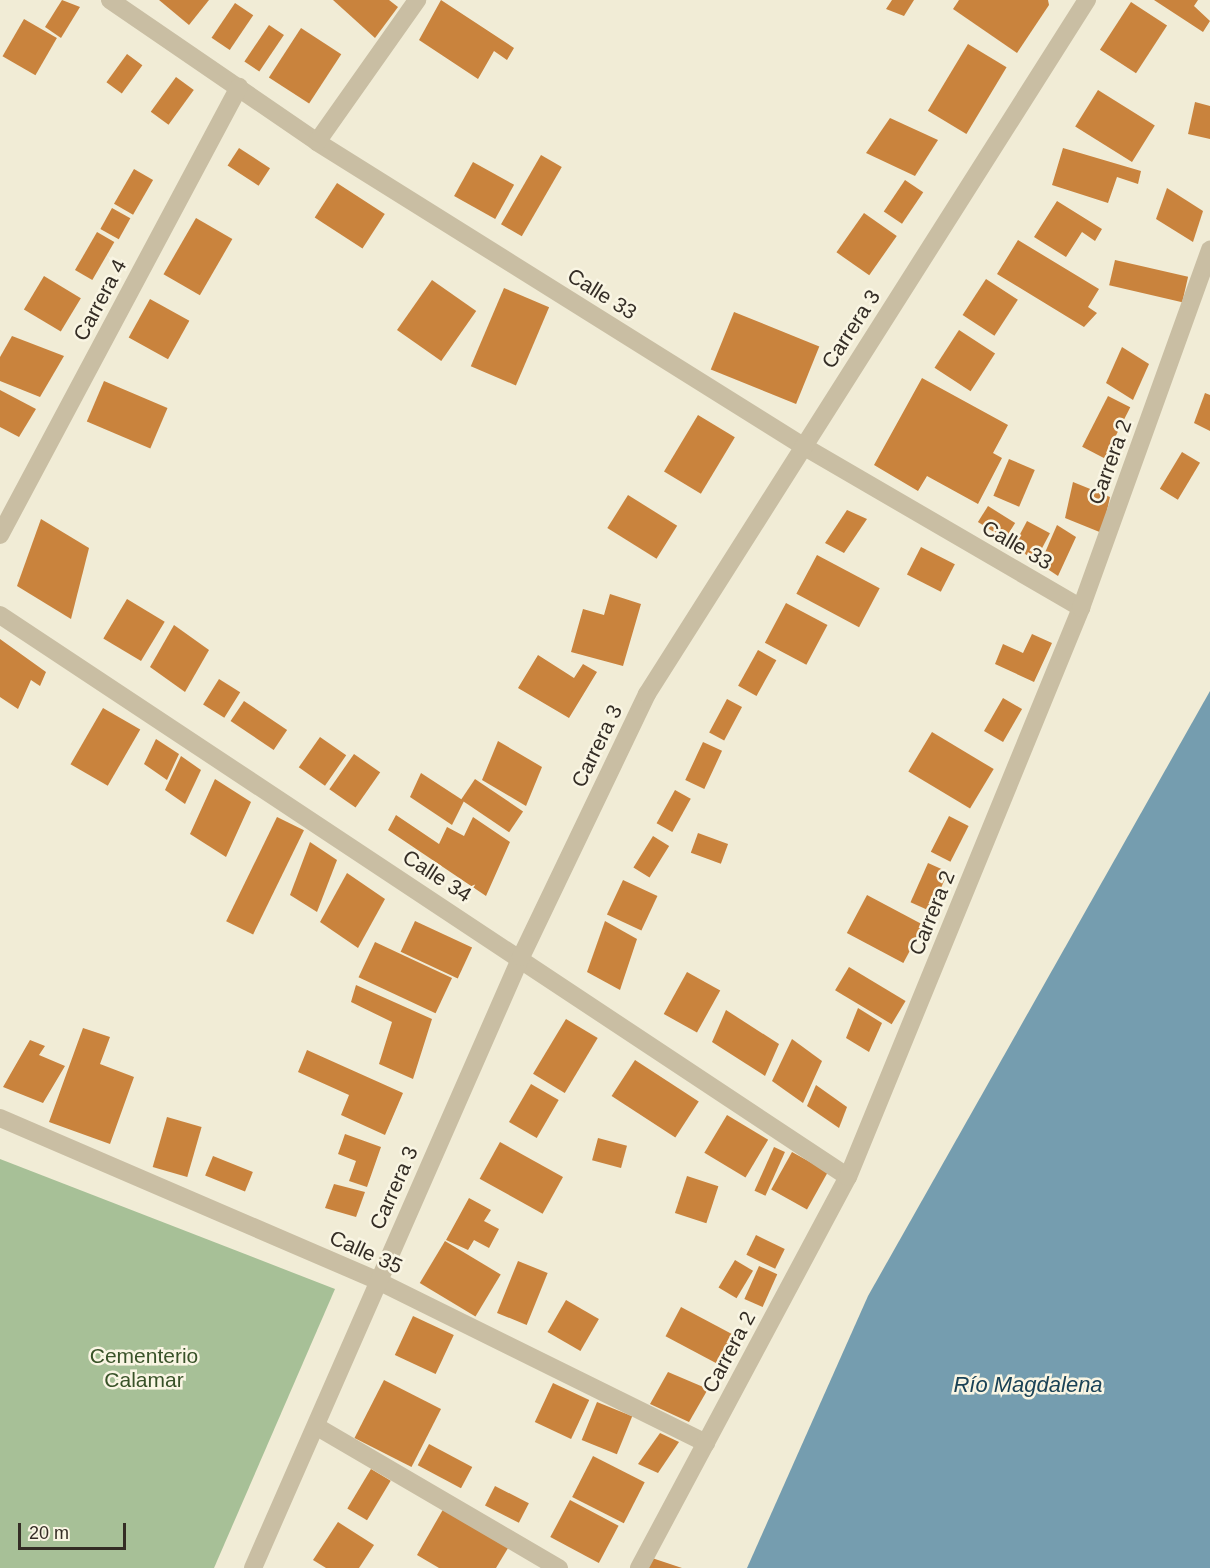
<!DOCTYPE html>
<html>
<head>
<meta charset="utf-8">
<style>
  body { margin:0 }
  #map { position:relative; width:1210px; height:1568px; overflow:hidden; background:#f1ecd6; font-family:Helvetica,sans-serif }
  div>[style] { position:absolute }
  .green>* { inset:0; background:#a7c097 }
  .water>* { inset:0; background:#759daf }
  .building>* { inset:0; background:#c9833d; transform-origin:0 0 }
  .minor>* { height:18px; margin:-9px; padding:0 9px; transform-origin:9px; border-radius:9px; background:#c9bea3 }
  span { translate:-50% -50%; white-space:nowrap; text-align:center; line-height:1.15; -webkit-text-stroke:5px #f9f5e3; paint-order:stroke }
  .street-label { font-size:21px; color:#342d25 }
  .park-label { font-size:21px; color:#385228 }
  .water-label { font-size:22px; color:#1a4256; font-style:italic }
  .scale { position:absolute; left:18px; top:1523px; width:108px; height:27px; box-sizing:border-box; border:3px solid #342d25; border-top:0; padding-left:8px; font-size:18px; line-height:21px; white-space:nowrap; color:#342d25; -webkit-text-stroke:4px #f9f5e3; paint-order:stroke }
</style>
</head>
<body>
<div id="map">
  <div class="green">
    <div style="clip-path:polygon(0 1159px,335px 1289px,214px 1568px,0 1568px)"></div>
  </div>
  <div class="water">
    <div style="clip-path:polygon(1210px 691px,1210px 1568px,747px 1568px,868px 1296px)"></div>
  </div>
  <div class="building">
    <div style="clip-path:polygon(62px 0,80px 7px,61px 38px,45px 27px)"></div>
    <div style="clip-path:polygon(159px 0,209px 0,189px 25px)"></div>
    <div style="clip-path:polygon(333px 0,389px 0,398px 7px,375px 38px)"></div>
    <div style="clip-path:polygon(441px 0,514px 48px,507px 60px,494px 51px,478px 79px,419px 40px)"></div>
    <div style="clip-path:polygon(892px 0,914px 0,904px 16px,886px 9px)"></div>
    <div style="clip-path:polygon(959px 0,1048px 0,1049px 5px,1017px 53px,953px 9px)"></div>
    <div style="clip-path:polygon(1154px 0,1198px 0,1194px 6px,1210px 21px,1203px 32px)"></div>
    <div style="left:1131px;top:2px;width:43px;height:57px;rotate:33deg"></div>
    <div style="left:235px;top:3px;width:22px;height:42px;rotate:34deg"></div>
    <div style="left:24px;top:19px;width:38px;height:43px;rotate:30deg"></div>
    <div style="left:269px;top:25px;width:18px;height:44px;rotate:34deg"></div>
    <div style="left:301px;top:28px;width:48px;height:59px;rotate:33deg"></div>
    <div style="left:968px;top:44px;width:45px;height:78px;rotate:31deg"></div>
    <div style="left:127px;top:54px;width:19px;height:35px;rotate:36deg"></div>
    <div style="left:176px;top:77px;width:22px;height:43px;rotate:36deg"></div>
    <div style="left:1098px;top:90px;width:67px;height:43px;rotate:32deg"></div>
    <div style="clip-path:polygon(1195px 102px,1210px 106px,1210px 139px,1188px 134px)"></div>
    <div style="clip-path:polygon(890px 118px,938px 140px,915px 176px,866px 153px)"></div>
    <div style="left:239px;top:148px;width:37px;height:21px;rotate:33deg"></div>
    <div style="clip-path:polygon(1063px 148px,1141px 171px,1138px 184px,1117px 177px,1108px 203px,1052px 185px)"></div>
    <div style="left:541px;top:155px;width:24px;height:80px;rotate:30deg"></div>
    <div style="left:473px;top:162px;width:47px;height:39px;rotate:29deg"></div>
    <div style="left:134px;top:169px;width:22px;height:40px;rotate:30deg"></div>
    <div style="left:905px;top:180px;width:22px;height:38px;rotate:34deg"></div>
    <div style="left:337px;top:183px;width:57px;height:41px;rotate:33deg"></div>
    <div style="clip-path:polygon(1167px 188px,1203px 211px,1193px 242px,1156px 219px)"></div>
    <div style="clip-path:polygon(1057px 201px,1102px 229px,1095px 241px,1082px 232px,1066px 257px,1034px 237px)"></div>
    <div style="left:112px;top:208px;width:21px;height:24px;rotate:29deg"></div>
    <div style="left:864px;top:213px;width:40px;height:48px;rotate:35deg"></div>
    <div style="left:196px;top:218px;width:42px;height:65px;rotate:30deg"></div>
    <div style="left:97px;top:232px;width:20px;height:44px;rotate:30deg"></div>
    <div style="clip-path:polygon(1018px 240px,1099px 289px,1088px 307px,1097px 313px,1084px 327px,997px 274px)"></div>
    <div style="left:1115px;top:260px;width:75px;height:26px;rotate:13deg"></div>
    <div style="left:44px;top:276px;width:43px;height:39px;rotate:31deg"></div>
    <div style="left:986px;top:279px;width:38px;height:43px;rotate:33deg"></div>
    <div style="left:432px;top:280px;width:54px;height:61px;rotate:35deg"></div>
    <div style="left:504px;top:288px;width:49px;height:85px;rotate:23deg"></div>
    <div style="left:150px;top:299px;width:45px;height:44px;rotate:29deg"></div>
    <div style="left:734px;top:312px;width:92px;height:62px;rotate:22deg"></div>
    <div style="left:959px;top:330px;width:43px;height:45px;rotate:33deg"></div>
    <div style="clip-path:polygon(12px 336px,64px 356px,40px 397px,0 381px,0 357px)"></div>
    <div style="clip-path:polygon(1122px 347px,1149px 364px,1133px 400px,1106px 383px)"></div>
    <div style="clip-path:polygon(922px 378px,1008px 425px,993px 453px,1002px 458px,978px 504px,927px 476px,918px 491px,874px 465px)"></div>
    <div style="left:104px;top:381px;width:69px;height:44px;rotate:23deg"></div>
    <div style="clip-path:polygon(0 390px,36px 409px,19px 437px,0 427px)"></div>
    <div style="clip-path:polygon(1205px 393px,1210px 395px,1210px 431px,1194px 423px)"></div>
    <div style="left:1108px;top:396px;width:25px;height:57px;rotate:27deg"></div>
    <div style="left:698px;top:415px;width:43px;height:66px;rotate:31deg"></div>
    <div style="left:1182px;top:452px;width:21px;height:43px;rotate:31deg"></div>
    <div style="left:1009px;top:459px;width:28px;height:40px;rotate:23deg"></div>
    <div style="clip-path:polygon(1073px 482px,1110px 497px,1102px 533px,1065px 518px)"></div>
    <div style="left:628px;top:495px;width:58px;height:39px;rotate:32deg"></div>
    <div style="left:988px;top:506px;width:32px;height:19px;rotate:32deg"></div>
    <div style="clip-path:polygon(847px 510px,867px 519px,844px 553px,825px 543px)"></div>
    <div style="clip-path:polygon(41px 519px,89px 548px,71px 619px,17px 586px)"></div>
    <div style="left:1027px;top:521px;width:26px;height:30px;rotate:28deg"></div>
    <div style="clip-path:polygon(1057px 525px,1076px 537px,1058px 576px,1040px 564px)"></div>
    <div style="left:921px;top:547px;width:38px;height:31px;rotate:27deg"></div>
    <div style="left:817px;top:555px;width:71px;height:44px;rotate:28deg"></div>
    <div style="clip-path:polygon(610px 594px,641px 604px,623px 666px,571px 652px,583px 609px,604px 615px)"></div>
    <div style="left:127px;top:599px;width:44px;height:46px;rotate:31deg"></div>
    <div style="left:786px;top:603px;width:47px;height:45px;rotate:28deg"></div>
    <div style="clip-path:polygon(174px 625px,209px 650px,185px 692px,150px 667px)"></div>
    <div style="clip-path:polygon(1032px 634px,1052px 643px,1034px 682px,995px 664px,1003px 644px,1023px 653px)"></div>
    <div style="clip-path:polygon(0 639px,46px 672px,40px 686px,31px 680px,18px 709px,0 697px)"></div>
    <div style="left:758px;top:650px;width:21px;height:41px;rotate:29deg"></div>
    <div style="clip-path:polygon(538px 655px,574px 678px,583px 664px,597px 672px,569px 718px,518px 688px)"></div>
    <div style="left:219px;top:679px;width:25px;height:30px;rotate:32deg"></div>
    <div style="left:1003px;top:698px;width:22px;height:38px;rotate:30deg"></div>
    <div style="left:727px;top:699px;width:17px;height:38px;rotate:28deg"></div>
    <div style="left:244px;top:701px;width:52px;height:24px;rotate:34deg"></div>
    <div style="left:103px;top:708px;width:43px;height:65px;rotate:30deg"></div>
    <div style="left:932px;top:732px;width:72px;height:46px;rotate:31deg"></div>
    <div style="left:320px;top:737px;width:32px;height:37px;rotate:35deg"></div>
    <div style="clip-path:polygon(156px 739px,179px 754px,167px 780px,144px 764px)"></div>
    <div style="clip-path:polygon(498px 741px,542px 767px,526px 806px,482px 780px)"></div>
    <div style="left:703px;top:742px;width:21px;height:42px;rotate:25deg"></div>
    <div style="left:354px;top:754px;width:32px;height:43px;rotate:35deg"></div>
    <div style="clip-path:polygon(181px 756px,201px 770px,185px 804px,165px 790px)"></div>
    <div style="clip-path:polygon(421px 773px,464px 801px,452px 825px,410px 797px)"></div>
    <div style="clip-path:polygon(215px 779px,251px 802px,226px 857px,190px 834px)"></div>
    <div style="left:475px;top:779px;width:58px;height:25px;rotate:34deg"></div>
    <div style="left:675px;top:790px;width:18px;height:38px;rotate:29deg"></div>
    <div style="clip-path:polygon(396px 815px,439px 844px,447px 827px,464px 836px,473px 817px,510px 842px,486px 896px,388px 830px)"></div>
    <div style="left:949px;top:816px;width:22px;height:40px;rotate:27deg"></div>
    <div style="left:277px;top:817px;width:30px;height:116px;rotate:26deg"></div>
    <div style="left:698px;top:833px;width:32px;height:21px;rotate:20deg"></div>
    <div style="left:653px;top:836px;width:19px;height:37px;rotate:32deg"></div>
    <div style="clip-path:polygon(310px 842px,337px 860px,317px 912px,290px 895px)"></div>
    <div style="left:928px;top:863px;width:22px;height:43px;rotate:24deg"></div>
    <div style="clip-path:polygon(347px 873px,385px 899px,358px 948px,320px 922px)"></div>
    <div style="left:623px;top:880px;width:38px;height:38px;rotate:25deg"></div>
    <div style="left:867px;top:895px;width:64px;height:43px;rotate:28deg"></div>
    <div style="left:415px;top:921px;width:63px;height:34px;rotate:25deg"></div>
    <div style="clip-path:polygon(605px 921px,637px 939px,620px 990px,587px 972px)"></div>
    <div style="left:375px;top:942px;width:85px;height:39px;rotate:25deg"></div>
    <div style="left:849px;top:967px;width:66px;height:27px;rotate:31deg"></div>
    <div style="left:687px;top:972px;width:38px;height:48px;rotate:29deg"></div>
    <div style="clip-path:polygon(356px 985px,432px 1019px,413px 1079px,379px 1064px,392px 1022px,351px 1002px)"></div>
    <div style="clip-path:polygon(858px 1008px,882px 1023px,869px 1052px,846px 1038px)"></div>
    <div style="clip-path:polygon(726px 1010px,779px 1044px,765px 1076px,712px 1042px)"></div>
    <div style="left:566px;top:1019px;width:37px;height:64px;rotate:31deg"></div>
    <div style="clip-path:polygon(83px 1028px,110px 1037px,100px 1064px,134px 1077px,110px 1144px,49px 1122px)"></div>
    <div style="clip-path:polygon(792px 1039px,822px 1061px,803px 1103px,772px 1081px)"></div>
    <div style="clip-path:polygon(30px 1040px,45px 1046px,39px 1055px,65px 1066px,43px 1103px,3px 1087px)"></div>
    <div style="clip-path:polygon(307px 1050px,403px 1093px,385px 1135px,341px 1115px,349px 1095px,298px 1072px)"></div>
    <div style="left:635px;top:1060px;width:76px;height:43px;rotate:33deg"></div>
    <div style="left:531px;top:1084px;width:32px;height:44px;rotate:30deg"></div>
    <div style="clip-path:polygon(816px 1085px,847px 1107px,839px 1128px,807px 1106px)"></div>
    <div style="left:727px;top:1115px;width:48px;height:44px;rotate:31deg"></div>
    <div style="left:167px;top:1117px;width:36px;height:52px;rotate:16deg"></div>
    <div style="clip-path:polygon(345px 1134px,381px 1147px,367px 1187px,349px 1181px,356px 1161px,338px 1154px)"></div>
    <div style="left:598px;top:1138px;width:30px;height:23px;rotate:15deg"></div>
    <div style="left:500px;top:1142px;width:72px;height:42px;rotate:29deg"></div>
    <div style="left:774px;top:1147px;width:12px;height:48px;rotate:24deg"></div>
    <div style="left:792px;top:1152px;width:41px;height:43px;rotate:29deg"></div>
    <div style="left:213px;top:1156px;width:43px;height:21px;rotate:22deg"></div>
    <div style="left:687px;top:1176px;width:33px;height:39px;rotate:18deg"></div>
    <div style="clip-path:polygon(334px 1184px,365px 1192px,356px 1217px,325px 1208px)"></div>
    <div style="clip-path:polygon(469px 1198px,491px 1210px,484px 1221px,499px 1229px,489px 1248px,474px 1240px,468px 1250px,446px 1240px)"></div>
    <div style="left:756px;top:1235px;width:32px;height:22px;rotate:26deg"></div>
    <div style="left:445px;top:1241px;width:65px;height:49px;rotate:31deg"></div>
    <div style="left:735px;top:1260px;width:21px;height:32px;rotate:31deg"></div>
    <div style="left:518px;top:1261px;width:32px;height:56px;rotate:22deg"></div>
    <div style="left:759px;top:1266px;width:20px;height:36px;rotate:24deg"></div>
    <div style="left:566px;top:1300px;width:38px;height:37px;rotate:30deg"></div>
    <div style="left:681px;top:1307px;width:64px;height:33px;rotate:28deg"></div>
    <div style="left:413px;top:1316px;width:45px;height:43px;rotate:25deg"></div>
    <div style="clip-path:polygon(668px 1372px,708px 1389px,689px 1422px,650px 1404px)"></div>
    <div style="left:384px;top:1380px;width:64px;height:65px;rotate:27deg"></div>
    <div style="left:553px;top:1383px;width:40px;height:43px;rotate:25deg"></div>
    <div style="left:597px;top:1402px;width:38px;height:41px;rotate:22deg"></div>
    <div style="clip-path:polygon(660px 1433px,679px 1442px,658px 1473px,638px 1464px)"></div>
    <div style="left:429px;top:1444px;width:49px;height:24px;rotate:28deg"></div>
    <div style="left:593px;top:1456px;width:58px;height:46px;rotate:27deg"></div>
    <div style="left:371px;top:1469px;width:23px;height:46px;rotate:31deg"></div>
    <div style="left:495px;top:1486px;width:38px;height:22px;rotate:27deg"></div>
    <div style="left:570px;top:1500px;width:55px;height:42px;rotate:28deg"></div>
    <div style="clip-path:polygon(445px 1506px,511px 1543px,496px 1568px,439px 1568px,417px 1555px)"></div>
    <div style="clip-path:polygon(338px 1522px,374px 1545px,359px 1568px,326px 1568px,313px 1560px)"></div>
    <div style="clip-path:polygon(649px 1557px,682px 1568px,645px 1568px)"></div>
  </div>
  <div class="minor">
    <div style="left:110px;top:0;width:251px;rotate:34.4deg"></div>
    <div style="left:317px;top:142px;width:573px;rotate:32.03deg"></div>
    <div style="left:803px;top:446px;width:322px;rotate:30.2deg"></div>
    <div style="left:317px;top:142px;width:174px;rotate:-54.8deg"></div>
    <div style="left:0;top:535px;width:508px;rotate:-61.92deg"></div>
    <div style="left:0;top:615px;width:1017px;rotate:33.53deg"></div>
    <div style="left:0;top:1118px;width:412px;rotate:23.3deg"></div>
    <div style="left:378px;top:1281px;width:366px;rotate:26.3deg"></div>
    <div style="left:319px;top:1428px;width:278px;rotate:30.3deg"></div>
    <div style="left:253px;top:1568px;width:667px;rotate:-66.32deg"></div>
    <div style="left:521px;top:957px;width:292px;rotate:-64.4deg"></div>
    <div style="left:647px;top:694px;width:822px;rotate:-57.63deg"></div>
    <div style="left:639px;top:1568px;width:443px;rotate:-61.9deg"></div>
    <div style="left:848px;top:1177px;width:615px;rotate:-67.73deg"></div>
    <div style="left:1081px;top:608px;width:381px;rotate:-70.2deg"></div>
  </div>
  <div class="street-label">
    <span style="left:602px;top:294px;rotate:32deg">Calle 33</span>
    <span style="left:100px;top:300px;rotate:-62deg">Carrera 4</span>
    <span style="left:851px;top:329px;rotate:-57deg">Carrera 3</span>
    <span style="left:1110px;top:462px;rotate:-70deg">Carrera 2</span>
    <span style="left:1017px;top:545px;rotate:30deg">Calle 33</span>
    <span style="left:597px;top:746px;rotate:-64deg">Carrera 3</span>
    <span style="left:437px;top:876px;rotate:33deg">Calle 34</span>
    <span style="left:932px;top:913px;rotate:-68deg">Carrera 2</span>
    <span style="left:394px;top:1188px;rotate:-66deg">Carrera 3</span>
    <span style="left:366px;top:1252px;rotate:24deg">Calle 35</span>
    <span style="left:729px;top:1352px;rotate:-62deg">Carrera 2</span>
  </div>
  <div class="park-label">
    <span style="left:144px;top:1368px">Cementerio<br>Calamar</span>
  </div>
  <div class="water-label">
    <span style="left:1028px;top:1385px">Río Magdalena</span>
  </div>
  <div class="scale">20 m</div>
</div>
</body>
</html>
